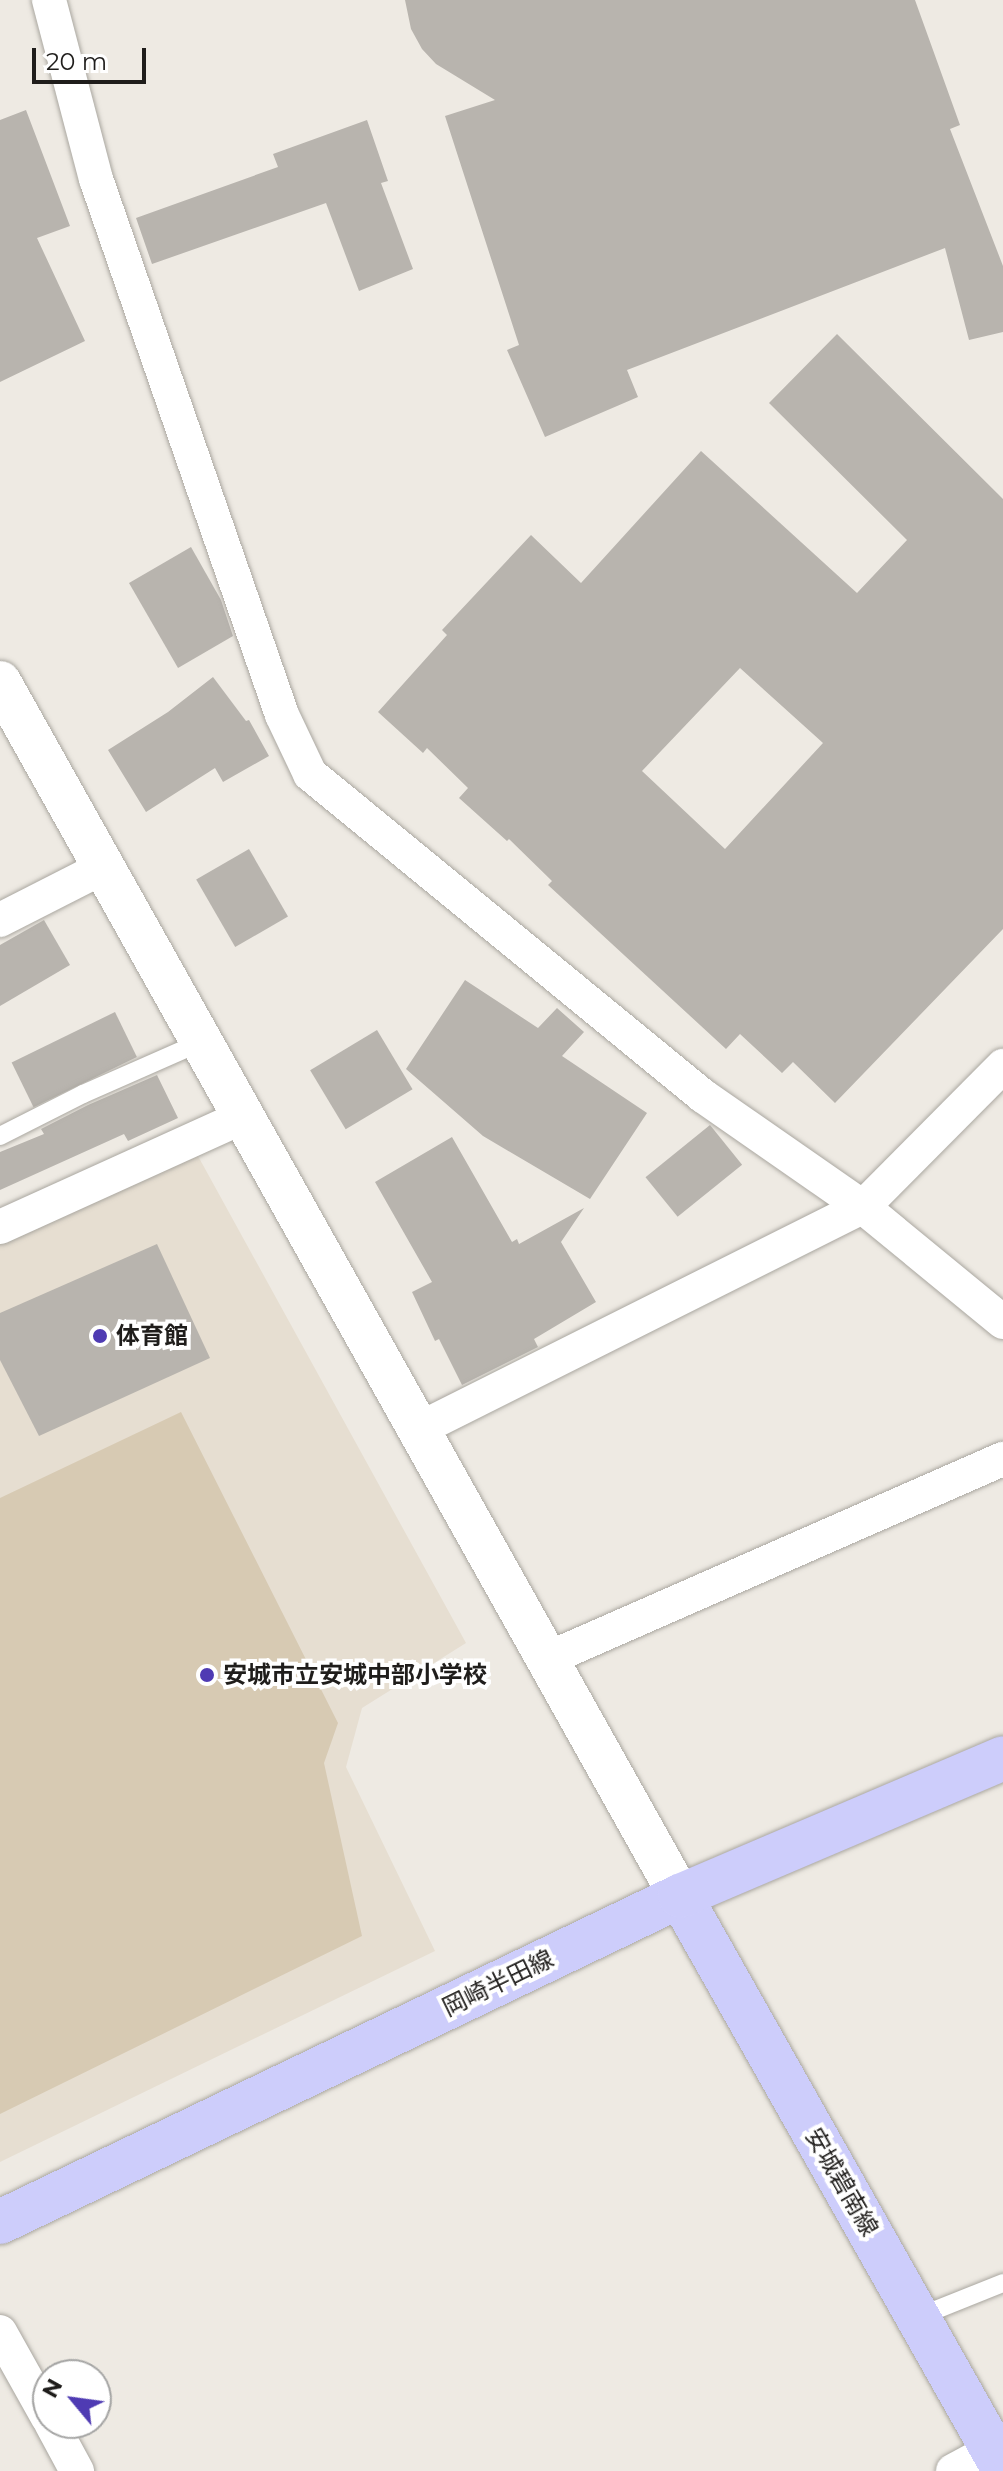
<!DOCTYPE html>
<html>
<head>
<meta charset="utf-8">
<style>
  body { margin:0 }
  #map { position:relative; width:1003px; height:2471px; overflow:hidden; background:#eeeae3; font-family:Montserrat,"Noto Sans JP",sans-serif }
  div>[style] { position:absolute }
  .built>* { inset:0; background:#e6ded1 }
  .green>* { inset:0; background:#d7cab3 }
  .building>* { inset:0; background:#b8b4ae; transform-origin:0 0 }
  .roads { filter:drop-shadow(0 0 2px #aaa7a0) drop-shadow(0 0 2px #aaa7a0) }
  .service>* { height:18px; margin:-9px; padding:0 9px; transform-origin:9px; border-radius:9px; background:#fff }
  .minor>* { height:34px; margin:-17px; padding:0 17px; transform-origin:17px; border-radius:17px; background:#fff }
  .tertiary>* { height:42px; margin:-21px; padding:0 21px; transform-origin:21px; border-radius:21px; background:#fff }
  .primary>* { height:44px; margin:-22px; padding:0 22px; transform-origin:22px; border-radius:22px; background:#cdcdfb }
  .dots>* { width:22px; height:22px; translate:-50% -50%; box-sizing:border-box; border:4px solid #fff; border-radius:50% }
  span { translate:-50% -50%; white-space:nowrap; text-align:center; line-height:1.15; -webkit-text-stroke:8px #fff; paint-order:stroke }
  .poi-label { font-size:24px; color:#1f1d1b; font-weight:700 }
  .left { translate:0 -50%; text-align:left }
  .street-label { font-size:24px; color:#1f1d1b }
  .north { position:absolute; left:32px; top:2359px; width:80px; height:80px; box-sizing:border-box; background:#fff; border:2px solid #a5a5a4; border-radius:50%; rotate:299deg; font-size:22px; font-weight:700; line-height:32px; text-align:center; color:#1f1d1b }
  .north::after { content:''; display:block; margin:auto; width:28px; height:36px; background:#4f3bb3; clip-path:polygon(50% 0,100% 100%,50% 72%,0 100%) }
  .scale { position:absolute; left:32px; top:48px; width:114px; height:36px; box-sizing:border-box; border:4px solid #1f1d1b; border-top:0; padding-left:10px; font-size:24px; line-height:28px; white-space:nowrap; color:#1f1d1b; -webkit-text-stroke:6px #fff; paint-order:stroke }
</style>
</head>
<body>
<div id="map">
  <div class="built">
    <div style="clip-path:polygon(198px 1156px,466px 1643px,362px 1708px,346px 1767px,435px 1951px,0 2162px,0 1243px)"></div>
  </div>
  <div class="green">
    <div style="clip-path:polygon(181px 1412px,338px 1723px,324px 1763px,362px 1936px,0 2114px,0 1498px)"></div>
  </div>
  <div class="building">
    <div style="clip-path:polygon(405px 0,915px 0,960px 125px,950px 129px,1003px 266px,1003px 332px,969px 340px,945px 248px,627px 370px,638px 397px,545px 437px,507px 350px,519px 345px,445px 116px,495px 100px,436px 64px,422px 49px,411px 29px)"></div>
    <div style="clip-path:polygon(26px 110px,70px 226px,37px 238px,85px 341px,0 382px,0 120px)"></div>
    <div style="clip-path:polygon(367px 120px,388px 181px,381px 183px,413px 269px,359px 291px,326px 203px,152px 264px,136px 218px,278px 167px,273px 154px)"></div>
    <div style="clip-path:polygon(evenodd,837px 334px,1003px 499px,1003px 929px,835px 1103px,793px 1062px,782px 1073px,740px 1034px,726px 1049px,548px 885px,552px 881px,509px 839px,507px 841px,459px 798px,468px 788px,427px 748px,423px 753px,378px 712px,447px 635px,442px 630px,531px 535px,581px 583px,701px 451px,857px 593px,907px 540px,769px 403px,837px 334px,740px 668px,823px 743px,725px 849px,642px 771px,740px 668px)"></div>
    <div style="clip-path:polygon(191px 547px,221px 600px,233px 636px,178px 668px,129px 583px)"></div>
    <div style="clip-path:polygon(213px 677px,246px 721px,249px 720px,269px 756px,223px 782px,215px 768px,146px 812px,108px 750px,168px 712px)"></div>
    <div style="left:249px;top:849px;width:78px;height:61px;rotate:60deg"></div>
    <div style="clip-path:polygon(44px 920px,70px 965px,0 1006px,0 945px)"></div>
    <div style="clip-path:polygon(465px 980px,538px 1028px,557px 1008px,584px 1032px,562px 1056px,647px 1113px,590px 1199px,483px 1136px,406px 1069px)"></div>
    <div style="left:115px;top:1012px;width:50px;height:115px;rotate:64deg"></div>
    <div style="left:377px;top:1030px;width:69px;height:78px;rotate:59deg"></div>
    <div style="clip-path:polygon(157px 1075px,178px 1118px,128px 1141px,124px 1134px,0 1190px,0 1152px,44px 1134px,41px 1129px,88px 1105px)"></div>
    <div style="left:710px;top:1125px;width:51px;height:83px;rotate:51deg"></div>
    <div style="clip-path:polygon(452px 1137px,512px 1242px,517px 1239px,519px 1244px,584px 1208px,561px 1242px,596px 1302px,534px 1339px,538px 1347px,462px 1385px,439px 1339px,435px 1341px,412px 1292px,432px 1282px,375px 1182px)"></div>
    <div style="clip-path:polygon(157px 1244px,210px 1358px,39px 1436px,0 1360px,0 1313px)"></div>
  </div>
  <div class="roads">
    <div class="service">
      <div style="left:0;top:1136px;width:93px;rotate:-26.8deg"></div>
      <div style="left:83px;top:1094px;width:129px;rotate:-23.8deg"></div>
      <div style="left:918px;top:2317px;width:92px;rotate:-21.8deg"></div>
    </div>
    <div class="minor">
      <div style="left:49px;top:0;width:185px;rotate:75.3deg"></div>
      <div style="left:96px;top:179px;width:567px;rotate:70.86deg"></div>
      <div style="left:282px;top:715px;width:65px;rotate:64.6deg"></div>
      <div style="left:310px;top:774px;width:508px;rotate:39.33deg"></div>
      <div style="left:703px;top:1096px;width:195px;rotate:34.8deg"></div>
      <div style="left:863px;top:1207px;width:181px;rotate:39.4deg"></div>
      <div style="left:0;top:920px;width:117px;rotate:-27deg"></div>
      <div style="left:0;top:1227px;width:267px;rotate:-24.4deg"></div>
      <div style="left:419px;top:1429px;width:496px;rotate:-26.6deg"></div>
      <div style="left:863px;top:1207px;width:199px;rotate:-45.2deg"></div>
      <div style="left:547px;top:1659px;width:498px;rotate:-23.7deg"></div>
      <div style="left:0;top:2332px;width:98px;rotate:60.8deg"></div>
      <div style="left:51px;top:2423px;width:55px;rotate:61.6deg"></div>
      <div style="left:953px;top:2471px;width:44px;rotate:-28.3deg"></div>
    </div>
    <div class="tertiary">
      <div style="left:0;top:682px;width:1391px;rotate:60.75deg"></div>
    </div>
    <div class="primary">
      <div style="left:680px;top:1896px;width:657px;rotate:60.55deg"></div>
      <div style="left:0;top:2222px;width:754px;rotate:-25.61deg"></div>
      <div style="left:680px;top:1896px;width:351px;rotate:-23.1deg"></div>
    </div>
  </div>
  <div class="dots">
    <div style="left:100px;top:1336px;background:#4f3bb3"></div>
    <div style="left:207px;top:1675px;background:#4f3bb3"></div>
  </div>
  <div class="poi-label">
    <span class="left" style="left:116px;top:1336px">体育館</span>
    <span class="left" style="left:223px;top:1675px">安城市立安城中部小学校</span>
  </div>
  <div class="street-label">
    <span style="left:498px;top:1983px;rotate:-26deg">岡崎半田線</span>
    <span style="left:842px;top:2182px;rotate:60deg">安城碧南線</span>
  </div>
  <div class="north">N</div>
  <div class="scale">20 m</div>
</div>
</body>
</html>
